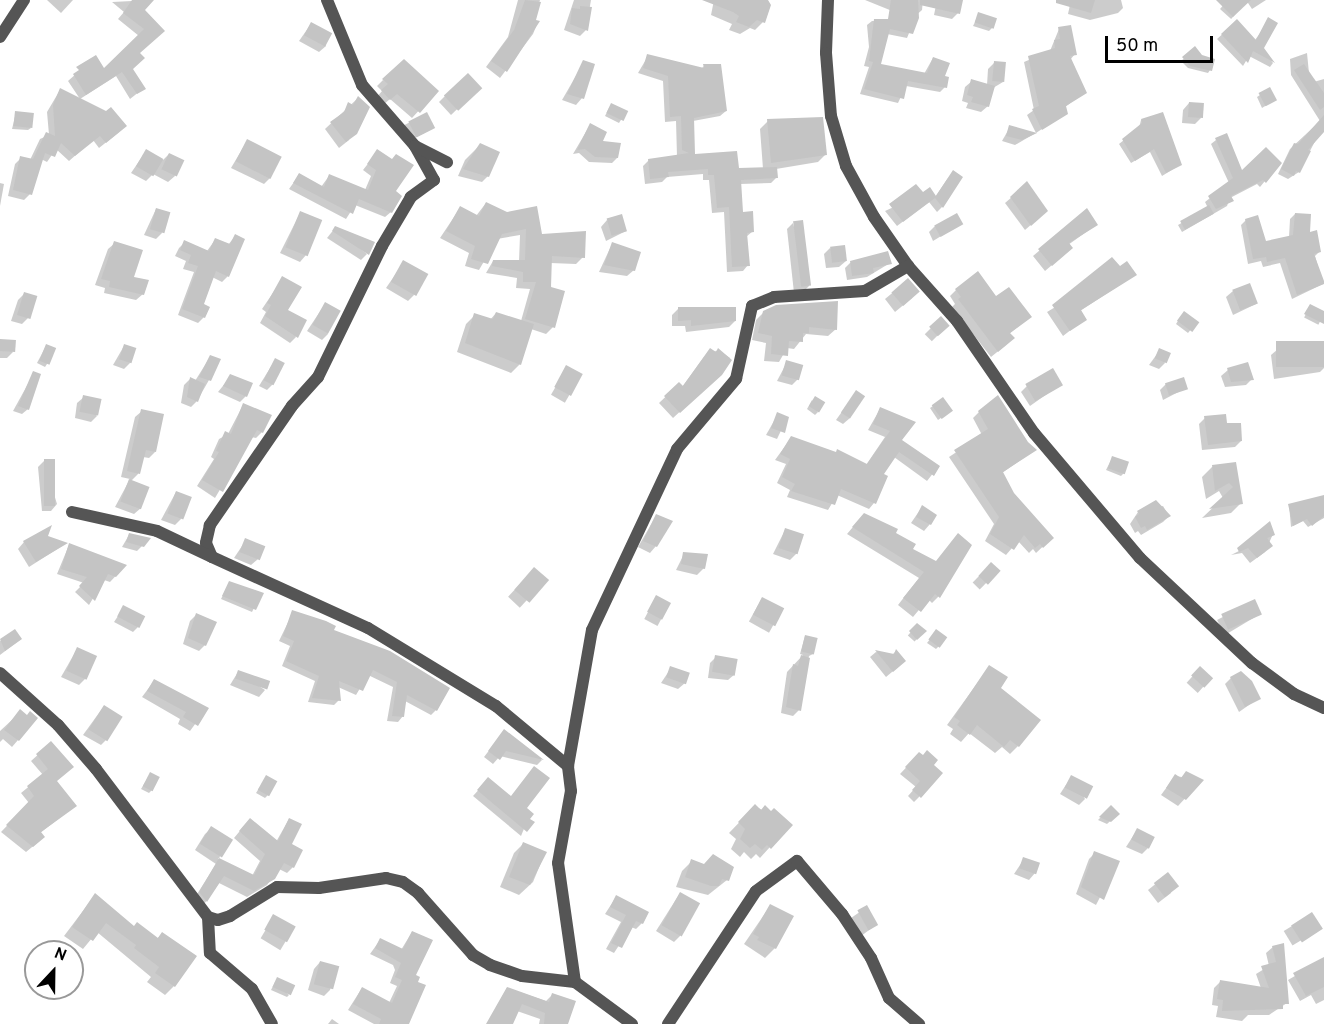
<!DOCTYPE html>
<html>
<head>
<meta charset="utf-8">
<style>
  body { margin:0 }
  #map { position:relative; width:1324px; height:1024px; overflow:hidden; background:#fff; font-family:Overpass,sans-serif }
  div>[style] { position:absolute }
  .shadow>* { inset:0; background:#0003; transform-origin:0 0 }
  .building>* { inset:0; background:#c4c4c4; transform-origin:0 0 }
  .street>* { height:12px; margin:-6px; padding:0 6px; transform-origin:6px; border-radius:6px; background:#555 }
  span { translate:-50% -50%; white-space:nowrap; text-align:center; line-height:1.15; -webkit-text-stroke:4.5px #fff; paint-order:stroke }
  .north { position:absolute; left:24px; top:940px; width:60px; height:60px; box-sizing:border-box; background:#fff; border:2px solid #999; border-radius:50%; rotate:22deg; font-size:16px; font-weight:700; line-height:24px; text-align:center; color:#000 }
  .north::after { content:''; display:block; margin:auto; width:21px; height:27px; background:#000; clip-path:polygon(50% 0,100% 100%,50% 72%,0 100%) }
  .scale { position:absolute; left:1105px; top:36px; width:108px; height:27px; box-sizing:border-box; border:3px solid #000; border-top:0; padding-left:8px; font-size:18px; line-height:21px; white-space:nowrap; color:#000; -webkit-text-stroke:4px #fff; paint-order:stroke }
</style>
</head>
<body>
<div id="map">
  <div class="shadow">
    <div style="clip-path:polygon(47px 0,73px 0,61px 13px)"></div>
    <div style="clip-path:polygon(152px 0,143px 10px,163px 31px,138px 53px,131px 69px,144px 88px,130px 99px,116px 76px,80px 99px,68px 81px,95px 57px,103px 70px,139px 36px,118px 19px,124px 12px,112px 2px)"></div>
    <div style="clip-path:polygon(518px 0,540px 0,534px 21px,538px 22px,533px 34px,500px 78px,486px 67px,508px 37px)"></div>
    <div style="clip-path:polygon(574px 0,591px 0,586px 30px,580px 36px,564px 30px)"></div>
    <div style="clip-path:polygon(714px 0,766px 0,763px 22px,755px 30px,750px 28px,740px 34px,729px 30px,732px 24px,711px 15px)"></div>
    <div style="clip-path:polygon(865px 0,923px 0,922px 10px,912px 19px)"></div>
    <div style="clip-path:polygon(937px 0,961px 0,958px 13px,952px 19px,934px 15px)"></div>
    <div style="clip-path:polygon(1071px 0,1121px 0,1123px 8px,1118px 13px,1090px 20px,1068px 14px)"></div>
    <div style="left:1228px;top:0;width:15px;height:12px;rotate:42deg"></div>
    <div style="clip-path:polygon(1246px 0,1266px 0,1252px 9px)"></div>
    <div style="clip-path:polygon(979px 14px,992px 28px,989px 31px,973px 26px)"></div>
    <div style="clip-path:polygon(872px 21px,914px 21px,907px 38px,887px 34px,879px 65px,924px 74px,933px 58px,945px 87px,940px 92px,906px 86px,898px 103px,860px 94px,869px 67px,864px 66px,869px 47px,867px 25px)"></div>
    <div style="clip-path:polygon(1237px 21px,1255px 40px,1261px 32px,1262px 48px,1273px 63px,1270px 67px,1249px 56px,1243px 66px,1217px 39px)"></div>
    <div style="clip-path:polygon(311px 24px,326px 46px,319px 52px,299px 41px)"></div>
    <div style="clip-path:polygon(1059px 29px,1075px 54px,1070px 60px,1085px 92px,1065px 107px,1063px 115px,1036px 133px,1027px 115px,1034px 110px,1024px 62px,1050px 51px)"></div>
    <div style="clip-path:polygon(1195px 49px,1210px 70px,1208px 73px,1188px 68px,1181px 61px)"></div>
    <div style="clip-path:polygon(1307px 53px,1310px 83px,1324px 79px,1324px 124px,1299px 172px,1288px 179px,1278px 174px,1290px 149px,1320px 121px,1291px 75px,1290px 59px)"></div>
    <div style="clip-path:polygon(648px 56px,701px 69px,704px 66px,726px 111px,720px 116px,693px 121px,694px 156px,737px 169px,763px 169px,760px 129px,768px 121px,826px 154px,818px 162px,776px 169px,776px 178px,771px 183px,740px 184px,742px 214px,753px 231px,746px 237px,748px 265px,743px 271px,727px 272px,724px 212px,712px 213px,709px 180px,703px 180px,703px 174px,667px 177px,662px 182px,645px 184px,643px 166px,649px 160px,677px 157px,676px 121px,665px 122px,663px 81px,638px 73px)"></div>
    <div style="clip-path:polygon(584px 62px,582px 98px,576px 105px,562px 100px)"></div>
    <div style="clip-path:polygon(994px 63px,1003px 82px,993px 88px,988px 106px,981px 112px,966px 108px,968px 103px,962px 101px,965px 87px,972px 81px,987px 85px,988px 69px)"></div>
    <div style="clip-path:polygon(383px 80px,437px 91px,412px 118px,390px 99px,383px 105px,376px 98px,382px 91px,377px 86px)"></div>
    <div style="clip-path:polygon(1269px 89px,1275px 100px,1262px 108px,1257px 97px)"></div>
    <div style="clip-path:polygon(60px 90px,119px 132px,99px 148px,93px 140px,69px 161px,56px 149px,47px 162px,41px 159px,30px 194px,24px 200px,8px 196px,15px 164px,21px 158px,30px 160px,40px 139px,49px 135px,47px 112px)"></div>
    <div style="clip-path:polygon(473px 94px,451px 115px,439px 102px,445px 96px)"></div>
    <div style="clip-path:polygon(358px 98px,349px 140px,339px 148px,325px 129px)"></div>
    <div style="clip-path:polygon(1189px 103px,1201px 118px,1195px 124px,1182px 123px,1183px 110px)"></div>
    <div style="clip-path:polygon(609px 108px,626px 112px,619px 123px,605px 116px)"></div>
    <div style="clip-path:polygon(16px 113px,31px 128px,28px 130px,12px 129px)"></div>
    <div style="left:426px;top:114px;width:16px;height:28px;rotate:63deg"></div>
    <div style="clip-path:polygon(1162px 114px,1180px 165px,1162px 176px,1150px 152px,1131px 163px,1119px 144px,1139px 128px,1141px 120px)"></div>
    <div style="clip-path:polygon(590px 125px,617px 158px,612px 163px,589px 162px,579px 153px,573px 154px)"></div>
    <div style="clip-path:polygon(1010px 127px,1034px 134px,1015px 145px,1002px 141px)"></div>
    <div style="clip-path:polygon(1216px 140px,1241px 173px,1280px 163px,1260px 187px,1257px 184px,1230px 198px,1227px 206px,1182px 232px,1178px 225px,1208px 208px,1205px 202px,1229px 183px,1211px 144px)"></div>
    <div style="clip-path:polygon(247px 141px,270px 178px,264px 184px,231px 168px)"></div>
    <div style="clip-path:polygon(480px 145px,488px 176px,482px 182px,458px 176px,465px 160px)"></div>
    <div style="clip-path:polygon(146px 151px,163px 160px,169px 154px,175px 176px,168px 182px,153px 174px,146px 181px,131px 173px)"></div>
    <div style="clip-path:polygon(378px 151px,394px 192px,391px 212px,385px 217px,355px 205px,346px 219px,289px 189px,299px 175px,321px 187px,329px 176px,365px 190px,371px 176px,363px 170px)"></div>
    <div style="clip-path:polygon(948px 178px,942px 207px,937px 212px,929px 202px,897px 226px,885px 211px,922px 194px,935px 197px)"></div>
    <div style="clip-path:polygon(0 183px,4px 184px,0 206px)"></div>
    <div style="clip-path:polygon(1027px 184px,1041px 216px,1025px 230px,1005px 203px)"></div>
    <div style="clip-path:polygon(486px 203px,583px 257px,576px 264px,550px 263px,553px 327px,546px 334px,531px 329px,520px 364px,511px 373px,457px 352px,466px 324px,475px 315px,490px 320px,496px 313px,521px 321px,530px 289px,516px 288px,517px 278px,486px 273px,493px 261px,519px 262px,520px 235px,497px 239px,479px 270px,465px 266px,469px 253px,440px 238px,460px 208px,476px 216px)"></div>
    <div style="clip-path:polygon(156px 209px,162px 233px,156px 239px,144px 235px)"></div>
    <div style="clip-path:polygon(1087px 210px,1096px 225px,1068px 245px,1065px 254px,1045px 271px,1033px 256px)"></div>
    <div style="clip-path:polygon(300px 213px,306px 255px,300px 262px,280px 253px)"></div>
    <div style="clip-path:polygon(1295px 214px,1320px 251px,1315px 256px,1323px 284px,1292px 299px,1280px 263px,1263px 267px,1261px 261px,1248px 264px,1241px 225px,1246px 220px,1265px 242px,1289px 237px,1290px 219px)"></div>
    <div style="clip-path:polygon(607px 220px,626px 231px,606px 241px,601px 227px)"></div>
    <div style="clip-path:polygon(793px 223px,809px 286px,803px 292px,794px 293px,787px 229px)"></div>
    <div style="clip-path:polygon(961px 224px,933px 241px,929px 232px,935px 226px)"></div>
    <div style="clip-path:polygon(335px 228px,367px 254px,361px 260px,327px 238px)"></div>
    <div style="clip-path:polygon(236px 235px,228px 276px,222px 282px,212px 277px,202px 305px,204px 317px,198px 323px,178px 315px,194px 272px,183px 269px,186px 261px,175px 256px,179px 248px,185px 242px,207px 251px,215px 240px,228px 245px)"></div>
    <div style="clip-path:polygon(115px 243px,143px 294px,136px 300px,104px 293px,105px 288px,95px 285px,108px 249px)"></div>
    <div style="clip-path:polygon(612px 244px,634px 270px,627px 276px,599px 272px)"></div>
    <div style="clip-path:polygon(830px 248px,846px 261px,839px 267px,826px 268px,824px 254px)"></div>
    <div style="clip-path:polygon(404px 262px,414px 295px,408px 301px,386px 288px)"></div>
    <div style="clip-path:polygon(850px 263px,890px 263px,867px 277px,847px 280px,845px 268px)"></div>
    <div style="clip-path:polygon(1120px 268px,1135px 275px,1080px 311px,1085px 319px,1063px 336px,1047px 312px)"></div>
    <div style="clip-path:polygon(283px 278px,286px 311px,296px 337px,290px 343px,260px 323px,266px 312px,262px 309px)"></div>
    <div style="clip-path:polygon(908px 280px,912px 298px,895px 312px,885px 299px)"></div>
    <div style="clip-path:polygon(956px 290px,995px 298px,1030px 317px,1009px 334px,1007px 344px,991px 357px,952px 307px,955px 304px,950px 296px)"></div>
    <div style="clip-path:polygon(1233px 291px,1256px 304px,1233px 315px,1226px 297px)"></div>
    <div style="clip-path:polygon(24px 294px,28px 318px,22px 324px,11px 321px,18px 300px)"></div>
    <div style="clip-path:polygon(325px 304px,328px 334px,322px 340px,307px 331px)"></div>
    <div style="left:1310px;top:306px;width:16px;height:13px;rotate:27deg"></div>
    <div style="clip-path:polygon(678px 309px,735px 321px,729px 327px,686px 332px,685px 326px,672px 326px,672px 315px)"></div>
    <div style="clip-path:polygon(764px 312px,836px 329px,828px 336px,806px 334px,794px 349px,787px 348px,779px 362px,764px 361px,766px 343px,752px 340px,756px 320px)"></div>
    <div style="clip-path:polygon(1181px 316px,1197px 322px,1188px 333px,1176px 324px)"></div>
    <div style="left:941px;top:318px;width:10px;height:23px;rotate:45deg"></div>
    <div style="clip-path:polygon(0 340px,13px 352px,7px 358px,0 358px)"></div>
    <div style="clip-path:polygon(1324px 343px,1324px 368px,1320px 372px,1274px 379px,1271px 355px,1278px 349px)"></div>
    <div style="clip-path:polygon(46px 346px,47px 364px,45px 367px,37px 363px)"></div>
    <div style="clip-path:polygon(124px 346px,130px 363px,124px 369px,113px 365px)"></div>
    <div style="clip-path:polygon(718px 350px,730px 358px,721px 374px,673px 418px,659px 403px,679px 384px,682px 387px,704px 357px)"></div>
    <div style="clip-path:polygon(1160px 350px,1165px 363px,1159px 369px,1149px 365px)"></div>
    <div style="clip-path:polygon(210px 357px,209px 380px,197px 401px,191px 407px,181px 403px,184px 385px,190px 379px,195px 381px)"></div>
    <div style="clip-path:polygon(275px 360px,273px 384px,267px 390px,259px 386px)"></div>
    <div style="clip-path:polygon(787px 362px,798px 379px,792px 385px,777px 381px)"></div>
    <div style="left:567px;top:367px;width:16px;height:32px;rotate:30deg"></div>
    <div style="clip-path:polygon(1228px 370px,1252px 379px,1246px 385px,1225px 387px,1221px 376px)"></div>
    <div style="clip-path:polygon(34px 373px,28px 409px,22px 414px,13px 411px)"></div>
    <div style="clip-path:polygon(231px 376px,246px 396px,240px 402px,218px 392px)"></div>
    <div style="clip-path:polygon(1061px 384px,1030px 406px,1021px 392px,1027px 386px)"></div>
    <div style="clip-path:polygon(1166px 384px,1186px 388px,1163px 400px,1160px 390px)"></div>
    <div style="clip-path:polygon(856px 392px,850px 418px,843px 424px,836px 420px)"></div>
    <div style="clip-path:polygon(84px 397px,97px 416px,91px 422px,75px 418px,77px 403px)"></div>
    <div style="clip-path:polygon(812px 400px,818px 412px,815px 415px,807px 409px)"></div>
    <div style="clip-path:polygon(243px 405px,262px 432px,256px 438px,251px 437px,215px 498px,197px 486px,214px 459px,211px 457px,219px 439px,228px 434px)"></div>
    <div style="clip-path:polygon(933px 406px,948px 413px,938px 420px,930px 408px)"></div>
    <div style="clip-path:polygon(880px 409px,900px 440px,938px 467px,927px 481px,894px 457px,882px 474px,874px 503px,869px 509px,837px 495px,828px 510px,787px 497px,790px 490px,777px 483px,786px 464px,775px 460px,791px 438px,866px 465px,885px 437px,868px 430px)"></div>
    <div style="clip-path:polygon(142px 411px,155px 452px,149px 458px,143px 457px,138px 474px,131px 481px,141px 508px,134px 514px,115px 507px,130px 479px,121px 477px,135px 417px)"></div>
    <div style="clip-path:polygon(979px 412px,1035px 450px,1002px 473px,1012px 494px,1052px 538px,1036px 553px,1033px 549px,1029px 553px,1018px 541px,1006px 555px,985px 541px,994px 524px,949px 457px,982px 435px,973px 418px)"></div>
    <div style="clip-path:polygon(778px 414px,787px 418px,777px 439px,766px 435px)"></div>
    <div style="clip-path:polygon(1205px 418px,1226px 425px,1241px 441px,1235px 447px,1202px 450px,1199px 424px)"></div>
    <div style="clip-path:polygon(1112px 458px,1124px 473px,1121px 476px,1106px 470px)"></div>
    <div style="clip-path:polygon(44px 461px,57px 504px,51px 511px,42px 511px,38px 467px)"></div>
    <div style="clip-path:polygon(1235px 463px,1241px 503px,1231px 513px,1202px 518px,1223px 498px,1219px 491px,1206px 499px,1202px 477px,1212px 467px)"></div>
    <div style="clip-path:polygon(176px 492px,181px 519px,175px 525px,161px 520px)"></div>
    <div style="clip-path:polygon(1289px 505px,1324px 505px,1324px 518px,1308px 527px,1303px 521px,1291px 527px)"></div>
    <div style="clip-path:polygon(1163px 506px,1169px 516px,1163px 522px,1141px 535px,1138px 531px,1135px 533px,1130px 524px,1138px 512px)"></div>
    <div style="clip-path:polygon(922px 507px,930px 524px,924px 531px,911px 523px)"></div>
    <div style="clip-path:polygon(656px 516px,656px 546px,650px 553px,638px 547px)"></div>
    <div style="clip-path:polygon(858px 521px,894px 534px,911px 549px,935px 562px,970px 546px,938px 597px,932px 603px,928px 599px,913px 617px,898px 605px,919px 578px,847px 534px)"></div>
    <div style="clip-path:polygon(785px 530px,797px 553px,790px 560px,773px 554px)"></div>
    <div style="clip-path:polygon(1273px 534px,1265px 552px,1250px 563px,1242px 553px,1231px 555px)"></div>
    <div style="clip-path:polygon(129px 535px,149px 539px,137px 551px,122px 547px)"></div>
    <div style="clip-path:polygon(46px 537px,65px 544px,29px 567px,18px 549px,24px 542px)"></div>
    <div style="clip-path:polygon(246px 540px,258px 559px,251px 565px,234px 558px)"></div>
    <div style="clip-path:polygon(69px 545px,125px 566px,110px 582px,104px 580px,89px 605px,75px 592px,84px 583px,57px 574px)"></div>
    <div style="clip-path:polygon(684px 554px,704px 568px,697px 575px,676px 570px)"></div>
    <div style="left:991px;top:564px;width:10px;height:26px;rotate:45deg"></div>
    <div style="left:534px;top:569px;width:16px;height:38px;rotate:43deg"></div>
    <div style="clip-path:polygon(229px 583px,261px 594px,252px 612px,221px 599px)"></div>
    <div style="left:656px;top:597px;width:15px;height:25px;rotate:28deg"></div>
    <div style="left:762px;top:598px;width:23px;height:27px;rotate:29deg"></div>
    <div style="clip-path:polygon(1254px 601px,1260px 614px,1225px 635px,1217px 620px)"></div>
    <div style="clip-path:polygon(124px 607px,138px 627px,133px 632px,114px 622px)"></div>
    <div style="clip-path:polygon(293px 612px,332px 631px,436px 710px,431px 715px,405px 701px,403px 716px,398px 722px,387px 721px,393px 687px,368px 675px,356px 695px,338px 687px,339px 700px,334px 705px,308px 702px,315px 681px,282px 666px,290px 646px,279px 641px)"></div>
    <div style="clip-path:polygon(197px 614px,205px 645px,199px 651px,183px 644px,190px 621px)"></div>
    <div style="left:917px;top:625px;width:9px;height:14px;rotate:41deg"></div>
    <div style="clip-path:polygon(15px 631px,21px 639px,0 655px,0 641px)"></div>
    <div style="clip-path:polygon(934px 634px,939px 646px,936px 649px,927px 643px)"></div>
    <div style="clip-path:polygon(805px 636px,813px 654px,809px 656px,799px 710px,793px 716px,781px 713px,787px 672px,803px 655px,800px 654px)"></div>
    <div style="clip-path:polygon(77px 649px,85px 679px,79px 685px,61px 677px)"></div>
    <div style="clip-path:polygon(896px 651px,898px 667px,886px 677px,870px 657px,876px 652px,892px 655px)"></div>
    <div style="clip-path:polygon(716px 657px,735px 674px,728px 680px,708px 678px,710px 663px)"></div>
    <div style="clip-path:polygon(989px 667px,1018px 746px,1010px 754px,1002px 747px,995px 753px,969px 733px,961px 742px,950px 734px,953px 729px,947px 725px)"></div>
    <div style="clip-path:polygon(671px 668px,685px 683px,678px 689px,661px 683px)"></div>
    <div style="left:1200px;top:668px;width:15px;height:20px;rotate:42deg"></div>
    <div style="clip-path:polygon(238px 672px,265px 690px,259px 697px,230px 685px)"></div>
    <div style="clip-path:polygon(1231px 678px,1259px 698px,1239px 712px,1225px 684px)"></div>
    <div style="clip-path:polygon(154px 681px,207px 708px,190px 731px,178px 724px,180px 719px,142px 697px)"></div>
    <div style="clip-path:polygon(104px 706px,107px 739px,101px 745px,83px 735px)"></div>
    <div style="clip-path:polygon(14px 718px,18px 740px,12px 747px,3px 739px,0 742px,0 731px)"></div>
    <div style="clip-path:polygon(504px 731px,542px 760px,537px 765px,500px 756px,493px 764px,484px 757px)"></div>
    <div style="clip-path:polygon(51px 743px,56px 782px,75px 806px,40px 833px,37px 843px,26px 852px,1px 832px,29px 803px,21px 793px,43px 775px,31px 761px)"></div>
    <div style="clip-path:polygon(919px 754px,922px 757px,919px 797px,914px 802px,908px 796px,916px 787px,900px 774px)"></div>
    <div style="clip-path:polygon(150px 774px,152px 790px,149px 793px,141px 789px)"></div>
    <div style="clip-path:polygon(1175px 776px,1202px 780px,1178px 806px,1161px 795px)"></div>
    <div style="clip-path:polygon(266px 777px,268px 795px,265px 798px,256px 793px)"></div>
    <div style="clip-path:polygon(1071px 777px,1085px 799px,1079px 805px,1060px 794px)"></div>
    <div style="clip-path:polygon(483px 785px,525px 808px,528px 819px,521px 836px,473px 796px)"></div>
    <div style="clip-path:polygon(755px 806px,790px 825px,760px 858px,756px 854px,751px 859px,744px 852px,740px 857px,731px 849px,736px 839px,729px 833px)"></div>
    <div style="clip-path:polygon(1111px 807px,1118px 814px,1107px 824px,1098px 820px)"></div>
    <div style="clip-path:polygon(289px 819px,293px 867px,287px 873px,279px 869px,267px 885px,247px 897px,219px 883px,202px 907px,194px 899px,216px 864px,195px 850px,205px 834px,212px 828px,220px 857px,218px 859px,252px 876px,260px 861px,234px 838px,244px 826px,276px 842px)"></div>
    <div style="clip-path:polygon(1137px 830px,1148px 848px,1142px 854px,1126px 847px)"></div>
    <div style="clip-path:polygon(524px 843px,545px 853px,533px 882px,519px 895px,500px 887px,514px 853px)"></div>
    <div style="clip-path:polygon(1095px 853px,1118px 862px,1096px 905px,1076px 894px,1089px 859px)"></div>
    <div style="clip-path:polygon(1024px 859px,1035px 873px,1029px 880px,1014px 874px)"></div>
    <div style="clip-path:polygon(692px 861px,727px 880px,708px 895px,676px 887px,682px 871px)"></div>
    <div style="clip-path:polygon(1168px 874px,1171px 893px,1158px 903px,1148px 890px)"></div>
    <div style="clip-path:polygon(680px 893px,680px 936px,674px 942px,656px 931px)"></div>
    <div style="clip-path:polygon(95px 895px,133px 928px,157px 939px,162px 933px,174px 986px,165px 995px,147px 982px,151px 977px,97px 932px,83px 949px,64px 936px)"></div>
    <div style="clip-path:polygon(616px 897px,642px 923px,636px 929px,631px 927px,614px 953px,606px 949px,621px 922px,605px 914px)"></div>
    <div style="clip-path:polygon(770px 906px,775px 948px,765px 958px,744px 944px)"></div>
    <div style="clip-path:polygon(867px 907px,876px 925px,861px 936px,851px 918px)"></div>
    <div style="left:1312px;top:914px;width:17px;height:33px;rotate:59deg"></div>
    <div style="left:274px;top:916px;width:23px;height:26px;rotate:31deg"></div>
    <div style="clip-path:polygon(412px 932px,414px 976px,408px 1024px,374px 1024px,348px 1010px,362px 988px,389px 1003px,397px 986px,390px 983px,395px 970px,393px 965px,370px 954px,380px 940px,401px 950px)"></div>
    <div style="clip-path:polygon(1273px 947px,1287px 1003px,1269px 1015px,1248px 1015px,1242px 1021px,1216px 1017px,1218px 1006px,1212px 1005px,1214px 988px,1220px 982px,1261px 988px,1256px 974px,1269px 966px,1266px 953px)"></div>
    <div style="clip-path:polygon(1324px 959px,1324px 1000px,1316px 1004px,1311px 995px,1300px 1001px,1288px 980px)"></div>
    <div style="clip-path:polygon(320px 962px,337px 967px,330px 990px,324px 996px,308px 990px,314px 969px)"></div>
    <div style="clip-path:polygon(275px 982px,289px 995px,287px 997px,271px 990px)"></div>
    <div style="clip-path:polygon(507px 988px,546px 1001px,552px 995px,567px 1024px,539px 1024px,540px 1019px,517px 1011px,491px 1017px)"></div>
    <div style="clip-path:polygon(332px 1019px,339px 1024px,328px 1024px)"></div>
  </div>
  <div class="building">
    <div style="clip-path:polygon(132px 0,154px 0,145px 10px,165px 31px,140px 53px,145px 58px,133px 69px,146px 89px,137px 94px,122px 72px,86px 95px,73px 74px,79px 70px,76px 67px,96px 55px,104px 68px,144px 29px,123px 13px)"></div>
    <div style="clip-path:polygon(525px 0,541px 2px,536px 20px,540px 21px,507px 72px,491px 61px,514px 30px)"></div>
    <div style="clip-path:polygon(702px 0,768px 0,771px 5px,765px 23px,757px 20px,749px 27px,736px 22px,739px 16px,733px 12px)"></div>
    <div style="clip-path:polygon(891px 0,918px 0,919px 18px,913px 34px,890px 29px,881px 64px,927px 73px,933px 57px,950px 63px,945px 76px,949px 77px,947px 88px,908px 81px,904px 99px,864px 89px,873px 62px,869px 61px,874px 19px,888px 19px)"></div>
    <div style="clip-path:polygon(920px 0,963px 0,960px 14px,920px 5px)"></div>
    <div style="clip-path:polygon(1056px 0,1095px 0,1091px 13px,1056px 3px)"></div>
    <div style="clip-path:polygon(1216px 0,1251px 0,1233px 17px)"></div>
    <div style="clip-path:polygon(580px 6px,592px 7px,588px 31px,570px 24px,572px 8px,580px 9px)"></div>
    <div style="left:978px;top:12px;width:20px;height:11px;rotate:18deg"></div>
    <div style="clip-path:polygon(1268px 17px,1278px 23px,1264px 48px,1275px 63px,1253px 51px,1248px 63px,1221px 34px,1237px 19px,1256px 40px)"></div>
    <div style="left:311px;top:22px;width:24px;height:15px;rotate:28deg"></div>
    <div style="clip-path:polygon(1071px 25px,1077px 55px,1070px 56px,1087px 93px,1066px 106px,1068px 114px,1042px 130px,1032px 109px,1039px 106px,1028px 56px,1055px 48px,1054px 40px,1060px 39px,1058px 27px)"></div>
    <div style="clip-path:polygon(1195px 46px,1202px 55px,1215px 59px,1212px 71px,1190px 66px,1182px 57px)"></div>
    <div style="clip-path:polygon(647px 54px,704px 68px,703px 64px,721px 64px,727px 111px,694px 118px,695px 154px,737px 151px,739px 168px,777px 167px,778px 178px,741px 180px,743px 212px,753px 211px,754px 232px,747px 233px,750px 266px,732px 267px,729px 207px,717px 208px,714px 175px,708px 175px,708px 169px,668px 172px,669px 177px,650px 179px,648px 159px,689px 153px,682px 150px,681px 116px,670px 117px,668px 76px,643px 68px)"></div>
    <div style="clip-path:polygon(404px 59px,439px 91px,420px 113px,397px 94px,390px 100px,381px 90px,388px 84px,382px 79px)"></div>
    <div style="clip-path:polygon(583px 60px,595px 64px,584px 99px,567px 94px)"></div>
    <div style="left:994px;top:61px;width:12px;height:20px;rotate:5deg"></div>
    <div style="clip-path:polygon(1304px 64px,1324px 93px,1324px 107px,1320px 110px,1294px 70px)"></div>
    <div style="left:468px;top:73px;width:21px;height:33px;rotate:47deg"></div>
    <div style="clip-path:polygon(971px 79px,995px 86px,989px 107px,971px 102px,973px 97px,967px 95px)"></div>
    <div style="left:1270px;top:87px;width:15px;height:13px;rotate:62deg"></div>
    <div style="clip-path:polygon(60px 88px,106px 111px,111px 107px,127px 126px,106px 143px,100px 136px,75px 156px,61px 143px,55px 157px,45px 153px,32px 195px,13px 190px,20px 156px,33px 159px,46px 132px,55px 136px,53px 105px)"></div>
    <div style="clip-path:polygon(358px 96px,370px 107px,357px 134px,346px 142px,330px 122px,344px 112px,348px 102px,353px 105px)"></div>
    <div style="left:1189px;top:102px;width:15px;height:15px;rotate:4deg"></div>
    <div style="left:611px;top:103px;width:19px;height:11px;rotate:25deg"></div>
    <div style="left:15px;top:111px;width:19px;height:15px;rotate:6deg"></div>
    <div style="left:427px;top:112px;width:18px;height:21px;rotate:63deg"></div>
    <div style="clip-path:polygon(1163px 112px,1182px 165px,1166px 173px,1154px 149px,1135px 161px,1122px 139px,1142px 123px,1141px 119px)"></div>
    <div style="clip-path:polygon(1324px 115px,1324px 132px,1308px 150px,1311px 151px,1300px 173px,1296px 171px,1294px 176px,1281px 169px,1294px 143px,1298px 144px)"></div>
    <div style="clip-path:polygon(823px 117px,827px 155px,771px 163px,767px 119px)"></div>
    <div style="clip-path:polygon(590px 123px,607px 132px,603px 141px,621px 143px,618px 158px,595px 157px,585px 149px,577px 150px)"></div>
    <div style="clip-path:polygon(1009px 125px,1037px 133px,1022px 140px,1006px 136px)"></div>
    <div style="clip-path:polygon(1227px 133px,1242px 170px,1266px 147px,1282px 163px,1266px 183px,1263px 180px,1231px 196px,1234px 201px,1216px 209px,1208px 196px,1233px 178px,1215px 138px)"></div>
    <div style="left:247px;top:139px;width:39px;height:25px;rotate:27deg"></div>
    <div style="clip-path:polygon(480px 143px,500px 152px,489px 177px,463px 169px)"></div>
    <div style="left:146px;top:149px;width:20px;height:20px;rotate:30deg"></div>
    <div style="clip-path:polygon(377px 149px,392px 159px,396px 154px,414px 165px,396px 191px,402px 196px,392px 213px,359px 199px,353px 214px,293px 183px,299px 173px,324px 187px,329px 174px,368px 190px,376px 170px,367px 164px)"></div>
    <div style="left:169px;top:153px;width:17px;height:18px;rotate:25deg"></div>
    <div style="clip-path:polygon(953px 170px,963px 177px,943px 208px,935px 198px,903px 222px,889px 204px,916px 184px,923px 192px,930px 187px,936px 196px)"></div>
    <div style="clip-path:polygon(1027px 181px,1048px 211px,1031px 226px,1010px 197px)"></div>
    <div style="clip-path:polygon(486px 202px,507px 212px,537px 206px,542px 234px,586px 231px,585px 258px,552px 256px,551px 287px,565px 291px,555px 328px,525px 319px,536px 282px,523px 282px,523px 272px,492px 266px,493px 260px,525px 260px,526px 229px,502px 234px,488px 264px,471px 259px,475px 246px,446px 231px,460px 206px,479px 216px)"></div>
    <div style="left:1209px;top:205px;width:10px;height:33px;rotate:61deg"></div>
    <div style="left:156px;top:208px;width:15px;height:22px;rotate:16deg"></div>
    <div style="clip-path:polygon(1087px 208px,1098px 225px,1069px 243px,1073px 248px,1052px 266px,1038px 249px)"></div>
    <div style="left:300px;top:211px;width:24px;height:39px;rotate:22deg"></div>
    <div style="left:957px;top:213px;width:13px;height:26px;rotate:61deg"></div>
    <div style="clip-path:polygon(1295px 213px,1311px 214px,1310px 232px,1317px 230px,1321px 252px,1314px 254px,1324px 281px,1324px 284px,1297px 295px,1285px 258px,1267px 262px,1266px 257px,1253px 259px,1245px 219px,1258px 215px,1266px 241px,1293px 235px)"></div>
    <div style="left:622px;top:214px;width:18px;height:16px;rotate:74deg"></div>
    <div style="left:803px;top:220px;width:66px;height:10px;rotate:83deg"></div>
    <div style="clip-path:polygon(335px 226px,375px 242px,369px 255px,332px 231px)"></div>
    <div style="clip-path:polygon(235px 234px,245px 239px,229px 277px,216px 271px,204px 304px,210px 307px,205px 318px,182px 309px,198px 266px,188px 263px,191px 255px,180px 250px,184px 240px,209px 251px,215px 238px,230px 244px)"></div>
    <div style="clip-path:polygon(114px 241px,143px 250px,134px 277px,149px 280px,144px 295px,109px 287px,110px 281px,101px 279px)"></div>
    <div style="clip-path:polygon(612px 242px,641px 252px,635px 271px,604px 265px)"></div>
    <div style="left:845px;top:245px;width:16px;height:15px;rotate:83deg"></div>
    <div style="clip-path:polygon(888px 251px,892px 264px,873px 268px,874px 273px,852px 276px,850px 261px)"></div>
    <div style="clip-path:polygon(1112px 257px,1120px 266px,1127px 261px,1137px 275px,1081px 310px,1087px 320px,1070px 331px,1052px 305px)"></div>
    <div style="left:403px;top:260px;width:29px;height:25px;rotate:29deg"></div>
    <div style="clip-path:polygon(978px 271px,996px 296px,1009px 287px,1032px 317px,1010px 333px,1015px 338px,998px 352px,958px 299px,961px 297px,955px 289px)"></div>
    <div style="clip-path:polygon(282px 276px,302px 287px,288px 310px,307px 320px,298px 338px,265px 316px,271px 305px,267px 303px)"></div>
    <div style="left:908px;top:278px;width:18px;height:22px;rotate:49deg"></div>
    <div style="left:1250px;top:283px;width:22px;height:19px;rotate:69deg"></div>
    <div style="left:24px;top:292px;width:14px;height:24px;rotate:17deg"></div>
    <div style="clip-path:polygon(838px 301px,837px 330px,809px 327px,809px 333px,803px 333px,803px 342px,789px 341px,788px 356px,771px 354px,772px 336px,758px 333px,763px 311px,776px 305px)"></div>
    <div style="left:325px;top:302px;width:18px;height:26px;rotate:29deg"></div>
    <div style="clip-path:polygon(1310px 304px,1324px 311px,1324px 324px,1304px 314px)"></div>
    <div style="clip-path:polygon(678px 307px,736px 307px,736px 321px,691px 326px,691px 320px,678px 321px)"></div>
    <div style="left:1184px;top:311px;width:19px;height:12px;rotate:36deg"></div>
    <div style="clip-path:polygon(496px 312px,534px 324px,521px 365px,465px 343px,474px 313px,493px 319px)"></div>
    <div style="left:941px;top:316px;width:13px;height:16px;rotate:48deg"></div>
    <div style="left:0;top:339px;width:16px;height:12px;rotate:4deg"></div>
    <div style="left:1324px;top:341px;width:26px;height:48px;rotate:90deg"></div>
    <div style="left:46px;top:344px;width:11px;height:18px;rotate:22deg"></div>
    <div style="left:124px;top:344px;width:13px;height:16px;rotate:18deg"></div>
    <div style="clip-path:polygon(710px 348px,716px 352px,718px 348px,732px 360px,722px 375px,680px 413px,664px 396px,679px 382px,683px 386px)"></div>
    <div style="left:1159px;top:348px;width:13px;height:11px;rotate:23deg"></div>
    <div style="clip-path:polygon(210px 355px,221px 359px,211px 381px,199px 377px)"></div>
    <div style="left:275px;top:358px;width:11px;height:25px;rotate:27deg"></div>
    <div style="left:786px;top:360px;width:18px;height:16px;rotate:16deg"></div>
    <div style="clip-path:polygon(1248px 362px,1254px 380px,1231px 382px,1227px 368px)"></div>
    <div style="left:566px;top:365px;width:19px;height:25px;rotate:28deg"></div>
    <div style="left:1053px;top:368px;width:20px;height:32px;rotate:60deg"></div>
    <div style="clip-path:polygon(33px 371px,41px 374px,29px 410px,18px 406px)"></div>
    <div style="clip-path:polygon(230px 374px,253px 383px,247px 397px,223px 386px)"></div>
    <div style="clip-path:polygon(190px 377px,205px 384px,198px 402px,187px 397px)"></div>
    <div style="left:1184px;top:377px;width:13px;height:20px;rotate:72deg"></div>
    <div style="left:856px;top:390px;width:11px;height:27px;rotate:34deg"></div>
    <div style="left:83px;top:395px;width:19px;height:17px;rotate:12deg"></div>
    <div style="clip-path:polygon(998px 395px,1028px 442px,1037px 450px,1003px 472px,1014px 493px,1054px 538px,1043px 548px,1040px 544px,1035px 548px,1024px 535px,1014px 550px,990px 534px,999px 517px,954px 450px,988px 429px,978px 411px)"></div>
    <div style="left:815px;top:396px;width:12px;height:12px;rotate:31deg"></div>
    <div style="left:943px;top:397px;width:17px;height:14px;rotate:54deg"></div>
    <div style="clip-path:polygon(243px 403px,272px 415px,263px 433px,257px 430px,223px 492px,202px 480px,219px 452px,216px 451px,225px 431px,231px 434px)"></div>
    <div style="clip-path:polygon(880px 407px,916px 422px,902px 440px,940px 466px,934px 476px,899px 452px,884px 474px,888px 476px,876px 504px,841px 489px,835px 505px,791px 491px,795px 484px,782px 477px,790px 459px,780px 454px,791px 436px,836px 452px,837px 449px,867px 464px,890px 431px,873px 424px)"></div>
    <div style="clip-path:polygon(141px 409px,164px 414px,156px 452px,146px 450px,140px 474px,127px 471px)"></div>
    <div style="clip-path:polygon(777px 412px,789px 417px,785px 433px,771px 428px)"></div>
    <div style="clip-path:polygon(1226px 414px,1227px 423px,1241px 423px,1242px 441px,1208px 445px,1204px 416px)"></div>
    <div style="left:1112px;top:456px;width:18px;height:13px;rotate:19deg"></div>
    <div style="left:44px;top:459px;width:11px;height:47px"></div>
    <div style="clip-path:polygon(1236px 462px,1243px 504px,1209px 509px,1233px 487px,1229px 483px,1215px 491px,1212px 465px)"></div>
    <div style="left:129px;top:479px;width:22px;height:24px;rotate:21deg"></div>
    <div style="left:176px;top:491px;width:17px;height:24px;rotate:21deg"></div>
    <div style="clip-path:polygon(1324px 495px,1324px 516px,1312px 526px,1307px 519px,1293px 526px,1288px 504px)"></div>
    <div style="clip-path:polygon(1156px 500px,1171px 516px,1147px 530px,1145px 526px,1141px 528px,1135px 517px,1139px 514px,1137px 511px)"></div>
    <div style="clip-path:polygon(922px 505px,937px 515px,931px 525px,916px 517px)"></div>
    <div style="clip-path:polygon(864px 513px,898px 529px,896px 533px,916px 544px,913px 549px,936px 561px,958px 533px,972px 545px,940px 598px,935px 594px,921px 612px,903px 598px,924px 572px,852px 527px)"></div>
    <div style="clip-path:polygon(656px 514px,673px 521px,657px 547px,643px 541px)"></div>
    <div style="clip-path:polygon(1270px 521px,1275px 535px,1267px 538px,1273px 546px,1257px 558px,1248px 548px,1239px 552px,1237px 548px)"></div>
    <div style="clip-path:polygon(52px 525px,48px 536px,68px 543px,36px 562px,23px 541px)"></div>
    <div style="left:785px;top:528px;width:20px;height:21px;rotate:18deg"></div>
    <div style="clip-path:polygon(129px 533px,151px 538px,144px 547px,126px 542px)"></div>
    <div style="left:245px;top:538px;width:22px;height:15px;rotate:22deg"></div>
    <div style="clip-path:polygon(69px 543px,127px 565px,116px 577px,108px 574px,95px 601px,79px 586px,87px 577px,61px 569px)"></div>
    <div style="clip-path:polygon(683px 552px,708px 554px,705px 569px,681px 564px)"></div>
    <div style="left:991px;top:562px;width:13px;height:19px;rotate:42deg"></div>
    <div style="left:534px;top:567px;width:20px;height:30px;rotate:41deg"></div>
    <div style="clip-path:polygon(229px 581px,264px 593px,256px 610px,222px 596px)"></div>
    <div style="left:656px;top:595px;width:17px;height:19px;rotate:28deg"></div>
    <div style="left:762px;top:597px;width:25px;height:20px;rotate:27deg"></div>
    <div style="left:1255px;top:599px;width:17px;height:37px;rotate:66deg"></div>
    <div style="left:123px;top:605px;width:25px;height:13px;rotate:27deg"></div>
    <div style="clip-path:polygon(292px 610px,326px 621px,336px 626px,334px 630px,390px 651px,450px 688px,437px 711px,407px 695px,404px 717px,392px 716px,397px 682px,373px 670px,363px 691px,339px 681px,341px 701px,312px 698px,319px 676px,286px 661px,294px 641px,283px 636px)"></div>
    <div style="clip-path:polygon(196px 613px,217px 622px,206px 646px,188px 638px)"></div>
    <div style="clip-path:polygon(917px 623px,927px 631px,917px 640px,909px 631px)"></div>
    <div style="clip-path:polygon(15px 629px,22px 639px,5px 651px,0 639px)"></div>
    <div style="left:936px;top:629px;width:14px;height:13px;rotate:36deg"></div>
    <div style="left:805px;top:635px;width:13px;height:17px;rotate:13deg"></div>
    <div style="left:77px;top:647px;width:22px;height:26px;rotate:24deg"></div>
    <div style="clip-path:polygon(896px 649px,906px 661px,893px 672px,875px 650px,894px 654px)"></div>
    <div style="left:715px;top:655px;width:23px;height:17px;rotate:10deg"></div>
    <div style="clip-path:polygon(801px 655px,810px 658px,801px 711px,786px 707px,793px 664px,798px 666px)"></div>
    <div style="clip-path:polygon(989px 665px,1008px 677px,1001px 688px,1041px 720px,1019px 747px,1010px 740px,1004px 747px,977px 725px,970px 735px,957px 725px,960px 721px,954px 717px)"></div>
    <div style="left:670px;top:666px;width:21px;height:12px;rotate:19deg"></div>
    <div style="left:1200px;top:666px;width:18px;height:13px;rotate:43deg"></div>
    <div style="left:238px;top:670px;width:34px;height:9px;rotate:19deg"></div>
    <div style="clip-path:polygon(1241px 671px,1252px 681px,1261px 699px,1245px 707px,1230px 677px)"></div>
    <div style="clip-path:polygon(154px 679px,209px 708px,198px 726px,183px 717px,186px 712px,147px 691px)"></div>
    <div style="left:104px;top:705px;width:22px;height:29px;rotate:32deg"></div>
    <div style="clip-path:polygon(20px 709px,27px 715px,30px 711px,38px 718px,19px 741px,4px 730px)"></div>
    <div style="clip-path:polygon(504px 729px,544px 760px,506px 751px,500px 760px,488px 751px)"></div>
    <div style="clip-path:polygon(51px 741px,74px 767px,57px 781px,77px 806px,41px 832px,45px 837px,33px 847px,6px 825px,34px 796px,27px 786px,48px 769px,36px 754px)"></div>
    <div style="clip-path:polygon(927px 750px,938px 760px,934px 765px,943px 773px,921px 798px,912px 790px,920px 781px,905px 767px,919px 752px,923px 755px)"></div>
    <div style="clip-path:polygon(534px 766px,550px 778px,527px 808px,534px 814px,530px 819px,535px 822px,527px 832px,477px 790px,488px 777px,511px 796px)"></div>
    <div style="clip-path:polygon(1186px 771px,1204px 780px,1186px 800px,1166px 788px,1175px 774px,1181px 778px)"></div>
    <div style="left:150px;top:772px;width:11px;height:16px;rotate:27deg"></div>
    <div style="left:266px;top:775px;width:13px;height:17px;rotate:29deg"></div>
    <div style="left:1071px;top:775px;width:25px;height:14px;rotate:27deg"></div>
    <div style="clip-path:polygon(755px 804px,761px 810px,765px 805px,771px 811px,774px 808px,793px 825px,771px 849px,767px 845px,762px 850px,755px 844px,750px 848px,740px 839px,745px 829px,738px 822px)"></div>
    <div style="clip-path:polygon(1111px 805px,1120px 814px,1111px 822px,1099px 817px)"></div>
    <div style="clip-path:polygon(250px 818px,278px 841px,289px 818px,302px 824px,292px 844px,303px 850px,294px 868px,284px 863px,275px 879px,254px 891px,224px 876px,207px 902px,199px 892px,219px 858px,254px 875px,265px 854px,239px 831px)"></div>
    <div style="left:211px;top:826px;width:26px;height:21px;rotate:32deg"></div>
    <div style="left:1137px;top:828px;width:20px;height:13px;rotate:27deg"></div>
    <div style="clip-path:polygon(523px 842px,547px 852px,530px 885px,509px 877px)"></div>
    <div style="clip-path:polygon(1094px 851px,1120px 861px,1104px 900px,1081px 887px)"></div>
    <div style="clip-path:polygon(713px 854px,734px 867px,729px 881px,722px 879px,719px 886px,711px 886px,685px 877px,691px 859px,704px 864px)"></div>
    <div style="left:1023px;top:857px;width:18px;height:12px;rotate:19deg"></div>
    <div style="left:1168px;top:872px;width:18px;height:18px;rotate:52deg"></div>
    <div style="left:680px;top:892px;width:23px;height:38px;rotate:29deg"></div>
    <div style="clip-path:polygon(95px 893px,134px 926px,137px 922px,158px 938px,162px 932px,197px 956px,175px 987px,155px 973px,159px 967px,134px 948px,136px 945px,106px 923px,93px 941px,72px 927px)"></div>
    <div style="clip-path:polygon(616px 895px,649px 912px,643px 924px,636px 921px,622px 948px,611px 943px,626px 915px,610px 907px)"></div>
    <div style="clip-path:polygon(770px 904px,794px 916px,776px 949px,757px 940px,759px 937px,753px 934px)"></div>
    <div style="left:867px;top:905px;width:23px;height:11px;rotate:61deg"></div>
    <div style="left:1312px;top:912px;width:20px;height:25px;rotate:57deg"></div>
    <div style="left:273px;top:914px;width:26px;height:18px;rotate:29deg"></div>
    <div style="clip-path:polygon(412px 931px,433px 940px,416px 975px,420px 977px,418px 982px,426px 985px,409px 1024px,379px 1024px,381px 1019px,353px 1004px,362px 987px,392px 1003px,402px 980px,395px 977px,401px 963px,375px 948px,380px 938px,403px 949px)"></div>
    <div style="clip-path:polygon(1284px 943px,1289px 1004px,1283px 1004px,1283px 1009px,1222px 1011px,1223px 1000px,1217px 999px,1220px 980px,1269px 988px,1261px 966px,1276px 962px,1272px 946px)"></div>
    <div style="clip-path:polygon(1324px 957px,1324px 987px,1306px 996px,1293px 973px)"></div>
    <div style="left:320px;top:961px;width:20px;height:24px;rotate:15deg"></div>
    <div style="left:277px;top:977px;width:20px;height:11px;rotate:24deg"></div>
    <div style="clip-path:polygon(507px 987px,549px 1002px,552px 993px,576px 1001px,568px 1024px,544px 1024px,545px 1013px,522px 1004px,513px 1024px,486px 1024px)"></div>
  </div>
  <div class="street">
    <div style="left:327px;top:0;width:92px;rotate:67.6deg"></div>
    <div style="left:362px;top:85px;width:81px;rotate:49deg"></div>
    <div style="left:415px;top:146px;width:39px;rotate:61deg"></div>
    <div style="left:434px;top:180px;width:29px;rotate:144deg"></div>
    <div style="left:411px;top:197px;width:57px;rotate:120.6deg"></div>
    <div style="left:382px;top:246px;width:146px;rotate:116deg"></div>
    <div style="left:318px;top:377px;width:39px;rotate:132deg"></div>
    <div style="left:292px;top:406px;width:145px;rotate:124.6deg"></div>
    <div style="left:210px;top:525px;width:18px;rotate:103deg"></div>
    <div style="left:206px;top:543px;width:15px;rotate:67deg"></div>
    <div style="left:212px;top:557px;width:171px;rotate:24.5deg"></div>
    <div style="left:368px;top:628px;width:150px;rotate:31.4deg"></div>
    <div style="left:496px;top:706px;width:94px;rotate:39.8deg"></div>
    <div style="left:828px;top:0;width:53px;rotate:92.2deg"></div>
    <div style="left:826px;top:53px;width:63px;rotate:85.5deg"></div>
    <div style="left:831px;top:116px;width:52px;rotate:73.3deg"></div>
    <div style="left:846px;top:166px;width:58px;rotate:61.2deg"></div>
    <div style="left:874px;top:217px;width:60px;rotate:55.2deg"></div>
    <div style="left:908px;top:266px;width:74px;rotate:48.3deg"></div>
    <div style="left:957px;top:321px;width:136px;rotate:55.5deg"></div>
    <div style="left:1034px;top:433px;width:164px;rotate:49.7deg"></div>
    <div style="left:1140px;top:558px;width:154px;rotate:43.2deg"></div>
    <div style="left:1252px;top:663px;width:52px;rotate:36.4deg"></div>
    <div style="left:1294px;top:694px;width:33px;rotate:25deg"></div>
    <div style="left:0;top:37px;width:44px;rotate:-57deg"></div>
    <div style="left:415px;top:146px;width:36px;rotate:27deg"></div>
    <div style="left:72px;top:512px;width:87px;rotate:12.6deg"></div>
    <div style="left:157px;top:531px;width:61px;rotate:25.3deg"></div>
    <div style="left:0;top:673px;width:78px;rotate:41.9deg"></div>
    <div style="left:58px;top:725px;width:58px;rotate:49.2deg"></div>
    <div style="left:96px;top:769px;width:186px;rotate:52.9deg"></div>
    <div style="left:208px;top:917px;width:10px;rotate:17deg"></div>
    <div style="left:218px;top:920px;width:13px;rotate:-18deg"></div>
    <div style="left:230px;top:916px;width:55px;rotate:-31.7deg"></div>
    <div style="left:277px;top:887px;width:42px;rotate:1.4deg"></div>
    <div style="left:319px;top:888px;width:68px;rotate:-8.5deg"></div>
    <div style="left:386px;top:878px;width:17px;rotate:13deg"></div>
    <div style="left:403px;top:882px;width:19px;rotate:36deg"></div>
    <div style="left:418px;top:893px;width:83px;rotate:48.4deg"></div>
    <div style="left:473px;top:955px;width:20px;rotate:30deg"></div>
    <div style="left:490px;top:965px;width:34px;rotate:19deg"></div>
    <div style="left:522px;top:976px;width:53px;rotate:6.5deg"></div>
    <div style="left:208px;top:917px;width:36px;rotate:87deg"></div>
    <div style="left:210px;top:953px;width:55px;rotate:40.6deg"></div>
    <div style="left:252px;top:989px;width:40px;rotate:60.3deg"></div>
    <div style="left:632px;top:1024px;width:71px;rotate:-143.6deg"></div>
    <div style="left:575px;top:982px;width:120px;rotate:-98.1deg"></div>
    <div style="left:558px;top:863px;width:73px;rotate:-79.8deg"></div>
    <div style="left:571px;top:791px;width:25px;rotate:-97deg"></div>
    <div style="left:568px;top:766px;width:138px;rotate:-80deg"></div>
    <div style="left:592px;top:630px;width:200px;rotate:-64.8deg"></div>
    <div style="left:677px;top:449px;width:92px;rotate:-49.9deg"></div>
    <div style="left:736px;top:379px;width:75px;rotate:-77.6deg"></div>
    <div style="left:752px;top:306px;width:24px;rotate:-22deg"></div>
    <div style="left:774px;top:297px;width:91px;rotate:-3.8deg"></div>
    <div style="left:865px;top:291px;width:50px;rotate:-30.2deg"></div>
    <div style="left:668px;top:1024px;width:159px;rotate:-56.5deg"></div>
    <div style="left:756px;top:891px;width:51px;rotate:-36.2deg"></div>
    <div style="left:797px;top:861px;width:70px;rotate:49.7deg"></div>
    <div style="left:842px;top:914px;width:53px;rotate:56.6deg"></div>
    <div style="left:871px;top:958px;width:44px;rotate:65.8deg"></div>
    <div style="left:889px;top:998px;width:40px;rotate:41deg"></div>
  </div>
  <div class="north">N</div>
  <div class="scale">50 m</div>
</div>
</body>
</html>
